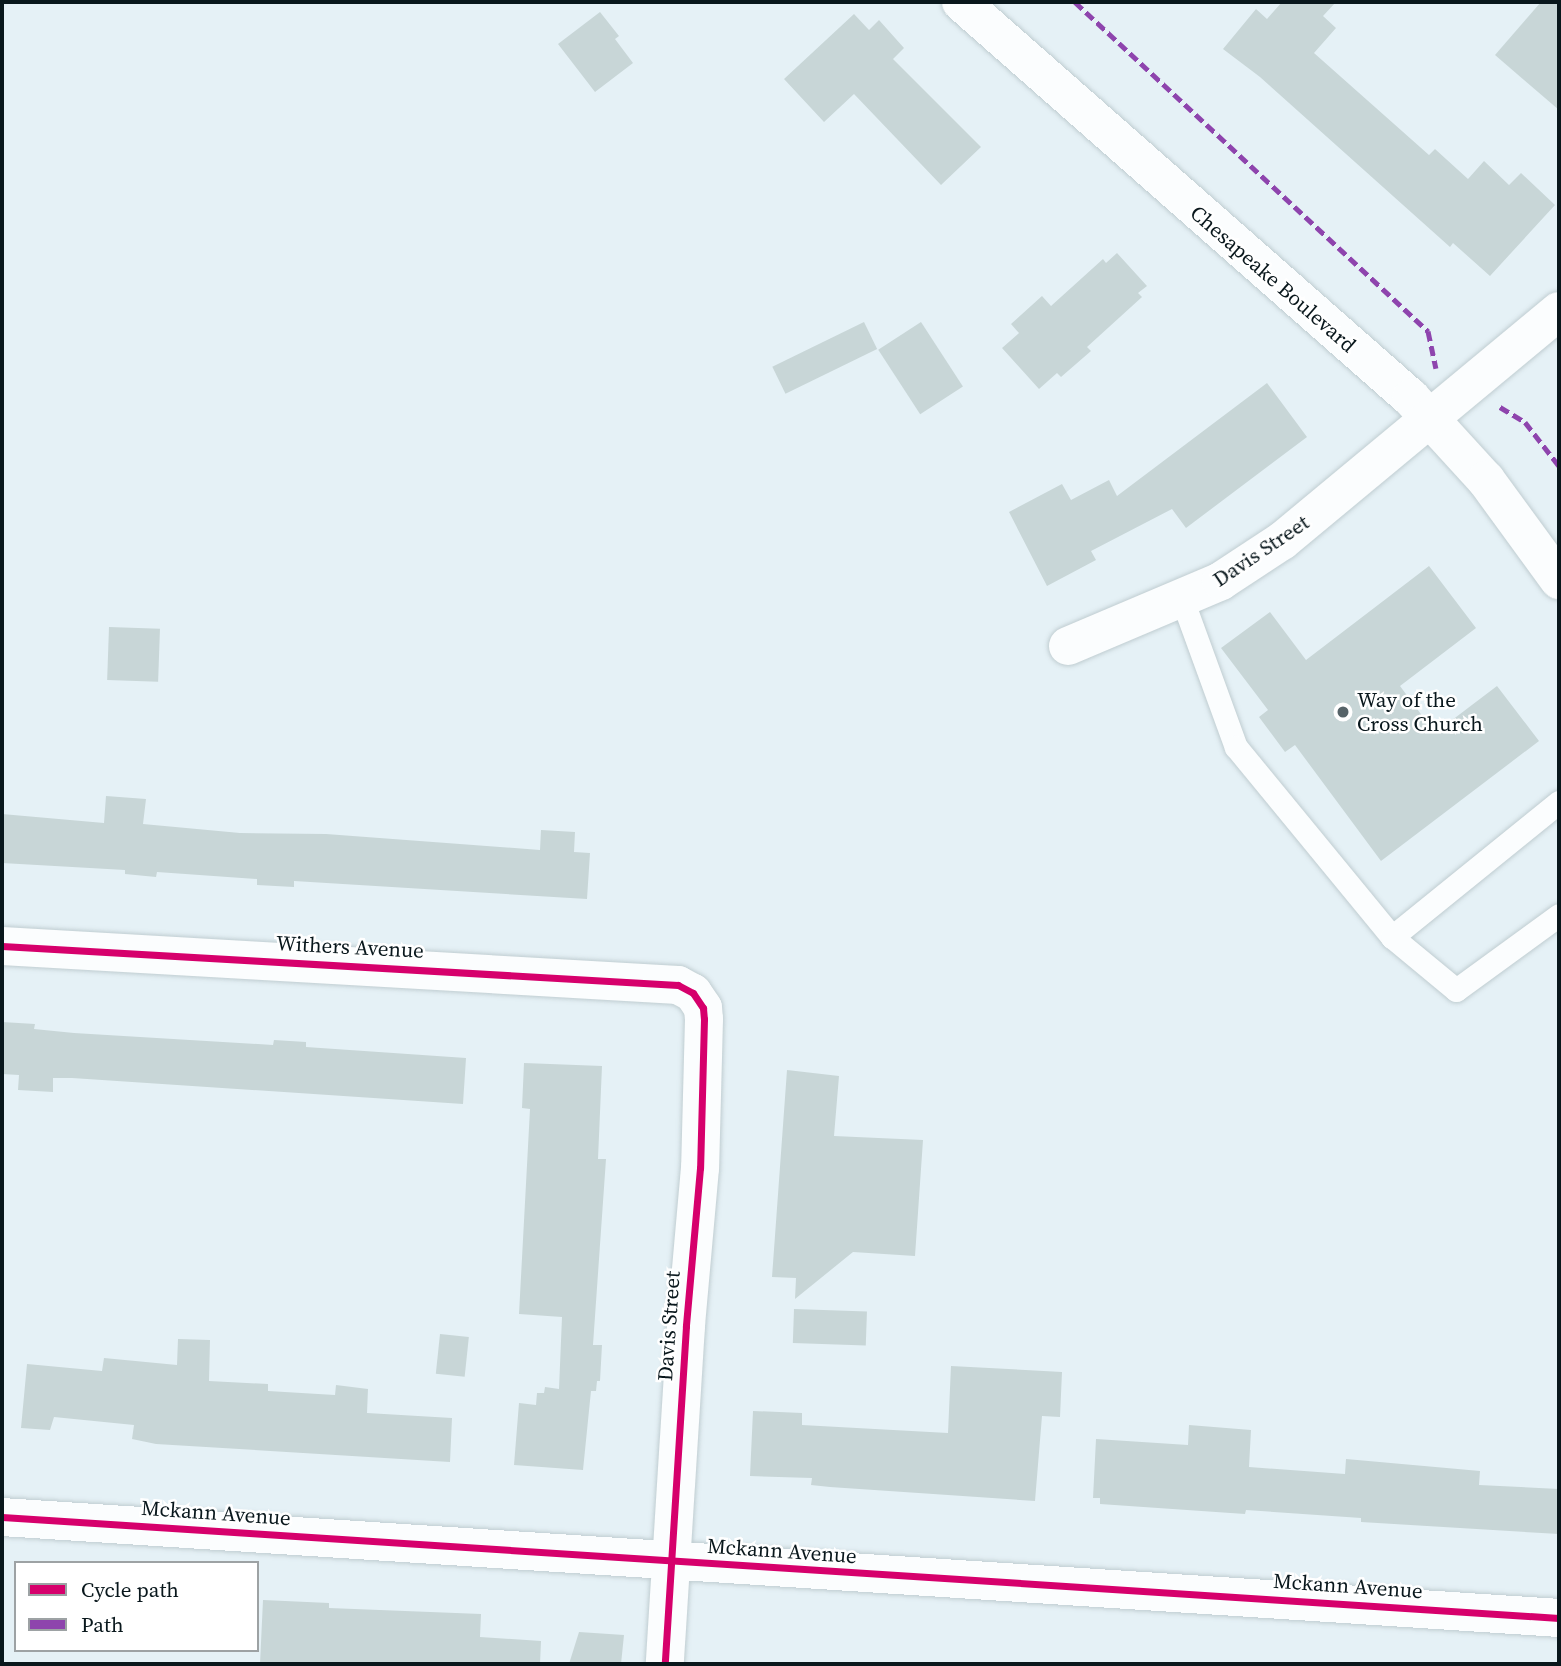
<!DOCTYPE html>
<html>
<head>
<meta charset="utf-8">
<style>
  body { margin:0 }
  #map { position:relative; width:1561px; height:1666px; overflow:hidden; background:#e5f1f6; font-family:"Source Serif 4",serif }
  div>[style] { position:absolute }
  .building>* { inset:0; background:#c8d6d7; transform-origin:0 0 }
  .roads { filter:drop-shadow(0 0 2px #c0cdd1) drop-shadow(0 0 2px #c0cdd1) }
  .lane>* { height:23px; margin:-11.5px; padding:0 11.5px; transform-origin:11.5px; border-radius:11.5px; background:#fbfdfe }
  .street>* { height:38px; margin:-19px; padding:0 19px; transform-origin:19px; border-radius:19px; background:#fbfdfe }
  .quiet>* { height:5px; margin-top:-2.5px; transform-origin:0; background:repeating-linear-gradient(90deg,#8e44ad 0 10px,transparent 0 15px) }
  .cycleway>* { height:7px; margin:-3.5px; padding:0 3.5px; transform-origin:3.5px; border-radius:3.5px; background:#d6006c }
  .dots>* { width:19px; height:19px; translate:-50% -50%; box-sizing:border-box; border:4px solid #fff; border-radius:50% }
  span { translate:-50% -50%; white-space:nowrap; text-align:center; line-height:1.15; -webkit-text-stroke:5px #fff; paint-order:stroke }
  .street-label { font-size:21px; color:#09171c }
  .poi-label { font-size:21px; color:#09171c }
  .left { translate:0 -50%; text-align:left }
  .frame { position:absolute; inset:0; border:4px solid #09171c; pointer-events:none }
  .legend { position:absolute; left:14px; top:1561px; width:245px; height:91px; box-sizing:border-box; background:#fff; border:2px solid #9da2a4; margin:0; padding:9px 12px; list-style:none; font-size:21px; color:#09171c }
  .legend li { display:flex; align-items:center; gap:14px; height:35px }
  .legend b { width:35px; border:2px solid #9da2a4 }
</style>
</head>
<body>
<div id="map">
  <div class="building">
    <div style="clip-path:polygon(1282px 2px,1336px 2px,1323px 16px,1336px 28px,1314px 53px,1429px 155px,1435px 149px,1468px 179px,1484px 161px,1509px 185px,1521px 173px,1555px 205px,1490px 276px,1453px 243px,1450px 247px,1260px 77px,1223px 49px,1256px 9px,1267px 19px)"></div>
    <div style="clip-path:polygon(1541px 2px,1559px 2px,1559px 110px,1495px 55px)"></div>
    <div style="clip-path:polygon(600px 12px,619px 36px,615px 39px,633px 63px,595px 92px,558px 44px)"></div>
    <div style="clip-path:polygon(854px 14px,869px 30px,879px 20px,904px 48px,893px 59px,981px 147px,941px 185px,854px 94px,824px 122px,784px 79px)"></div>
    <div style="clip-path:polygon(1117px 253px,1147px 286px,1138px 293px,1142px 297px,1087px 347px,1091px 351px,1061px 377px,1057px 373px,1039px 389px,1002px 348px,1019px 333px,1011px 324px,1042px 296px,1051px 306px,1103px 259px,1106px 263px)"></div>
    <div style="left:864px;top:322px;width:30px;height:102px;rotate:64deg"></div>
    <div style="left:921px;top:322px;width:77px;height:51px;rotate:57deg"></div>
    <div style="clip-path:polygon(1267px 383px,1307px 437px,1186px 528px,1172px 509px,1091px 551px,1096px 560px,1047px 586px,1009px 512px,1062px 484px,1071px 500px,1109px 480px,1117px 496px)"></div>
    <div style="clip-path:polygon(1429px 566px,1476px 628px,1400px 686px,1435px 733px,1497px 686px,1539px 741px,1381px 861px,1295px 745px,1285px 752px,1259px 717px,1268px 710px,1221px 648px,1270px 612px,1306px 660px)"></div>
    <div style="left:109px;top:627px;width:51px;height:53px;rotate:2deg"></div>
    <div style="clip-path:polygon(106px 796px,146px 799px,143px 824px,240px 833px,326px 834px,540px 850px,541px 830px,575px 832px,574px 852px,590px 853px,587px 899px,294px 881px,294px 887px,257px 885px,257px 879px,157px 872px,156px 877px,125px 874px,125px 870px,2px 863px,2px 814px,104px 823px)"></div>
    <div style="clip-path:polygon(2px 1022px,35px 1024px,34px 1029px,74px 1033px,273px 1045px,274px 1040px,306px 1042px,306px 1047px,466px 1058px,463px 1104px,72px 1078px,53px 1078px,53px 1092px,18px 1090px,19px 1075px,2px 1074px)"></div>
    <div style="clip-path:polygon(524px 1063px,602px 1066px,598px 1159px,606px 1159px,593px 1345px,602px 1345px,600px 1381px,597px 1381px,596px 1391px,591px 1391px,583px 1470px,514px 1465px,519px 1403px,536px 1405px,537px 1393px,544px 1393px,545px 1387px,559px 1389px,562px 1317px,519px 1314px,530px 1109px,522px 1108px)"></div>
    <div style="clip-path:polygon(787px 1070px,839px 1076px,834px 1136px,923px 1140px,915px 1256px,853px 1252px,795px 1299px,796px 1278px,772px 1277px)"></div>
    <div style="left:794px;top:1309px;width:73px;height:34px;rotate:2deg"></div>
    <div style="left:440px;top:1334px;width:29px;height:40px;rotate:6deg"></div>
    <div style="clip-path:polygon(178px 1339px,210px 1340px,209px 1381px,268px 1384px,268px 1391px,335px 1395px,336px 1385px,368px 1389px,367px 1413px,452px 1418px,450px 1462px,156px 1444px,132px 1439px,134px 1425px,54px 1417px,50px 1430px,21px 1428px,27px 1364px,102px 1371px,104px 1358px,177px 1365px)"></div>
    <div style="clip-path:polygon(951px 1366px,1062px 1372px,1060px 1417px,1042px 1416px,1035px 1501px,830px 1487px,811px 1485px,812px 1478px,750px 1476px,753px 1411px,802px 1413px,802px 1425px,948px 1433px)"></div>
    <div style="clip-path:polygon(1189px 1425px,1251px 1430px,1249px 1467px,1345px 1474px,1346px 1459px,1480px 1471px,1479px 1485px,1559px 1489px,1559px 1534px,1361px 1522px,1361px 1518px,1246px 1510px,1245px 1514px,1100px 1504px,1100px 1498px,1093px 1498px,1096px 1439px,1188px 1445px)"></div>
    <div style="clip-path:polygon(263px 1600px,329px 1603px,329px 1608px,481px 1614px,480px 1637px,541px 1641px,540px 1664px,260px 1664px)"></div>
    <div style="clip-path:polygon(579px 1632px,624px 1635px,621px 1664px,569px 1664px)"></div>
  </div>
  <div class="roads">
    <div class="lane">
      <div style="left:1182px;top:599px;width:158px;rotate:70deg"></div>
      <div style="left:1236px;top:747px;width:246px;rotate:50.6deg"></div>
      <div style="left:1392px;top:937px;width:83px;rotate:39.6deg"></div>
      <div style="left:1456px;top:990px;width:127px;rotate:-36.1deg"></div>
      <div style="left:1392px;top:937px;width:215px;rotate:-39deg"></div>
    </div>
    <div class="street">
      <div style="left:961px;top:2px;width:599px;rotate:41.35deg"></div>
      <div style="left:1411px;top:398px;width:111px;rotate:47.6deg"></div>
      <div style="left:1486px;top:480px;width:124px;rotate:53.9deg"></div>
      <div style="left:1068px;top:646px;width:166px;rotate:-23deg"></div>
      <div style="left:1221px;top:581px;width:73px;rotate:-33.3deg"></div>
      <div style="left:1282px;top:541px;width:360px;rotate:-39.7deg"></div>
      <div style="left:2px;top:946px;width:677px;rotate:3.3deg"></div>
      <div style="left:678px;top:985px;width:17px;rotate:28deg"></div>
      <div style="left:693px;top:993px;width:18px;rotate:56deg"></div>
      <div style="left:703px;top:1008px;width:11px;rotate:85deg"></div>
      <div style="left:704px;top:1019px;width:149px;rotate:91.5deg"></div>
      <div style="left:700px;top:1168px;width:159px;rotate:95.1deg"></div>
      <div style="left:686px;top:1326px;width:339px;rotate:93.6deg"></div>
      <div style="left:2px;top:1517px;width:1560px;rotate:3.71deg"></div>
    </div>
  </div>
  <div class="quiet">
    <div style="left:1075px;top:2px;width:483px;rotate:43deg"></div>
    <div style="left:1428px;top:331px;width:38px;rotate:78deg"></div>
    <div style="left:1500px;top:407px;width:29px;rotate:31deg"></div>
    <div style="left:1525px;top:422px;width:56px;rotate:52.3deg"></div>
  </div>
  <div class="cycleway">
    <div style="left:2px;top:946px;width:677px;rotate:3.3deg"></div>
    <div style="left:678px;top:985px;width:17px;rotate:28deg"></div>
    <div style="left:693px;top:993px;width:18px;rotate:56deg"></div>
    <div style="left:703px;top:1008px;width:11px;rotate:85deg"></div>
    <div style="left:704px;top:1019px;width:149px;rotate:91.5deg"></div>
    <div style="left:700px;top:1168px;width:159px;rotate:95.1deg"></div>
    <div style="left:686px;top:1326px;width:339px;rotate:93.6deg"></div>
    <div style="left:2px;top:1517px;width:1560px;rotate:3.71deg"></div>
  </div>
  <div class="dots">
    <div style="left:1343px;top:712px;background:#566368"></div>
  </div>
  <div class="street-label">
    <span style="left:1273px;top:279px;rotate:41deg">Chesapeake Boulevard</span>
    <span style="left:1261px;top:551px;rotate:-34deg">Davis Street</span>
    <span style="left:350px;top:947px;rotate:3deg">Withers Avenue</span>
    <span style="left:669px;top:1326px;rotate:-86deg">Davis Street</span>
    <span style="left:216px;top:1513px;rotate:4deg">Mckann Avenue</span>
    <span style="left:782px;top:1551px;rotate:4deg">Mckann Avenue</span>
    <span style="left:1348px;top:1586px;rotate:4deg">Mckann Avenue</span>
  </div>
  <div class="poi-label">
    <span class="left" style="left:1357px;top:712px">Way of the<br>Cross Church</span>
  </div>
  <div class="frame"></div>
  <ul class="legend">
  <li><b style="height:9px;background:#d6006c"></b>Cycle path</li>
  <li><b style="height:9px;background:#8e44ad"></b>Path</li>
  </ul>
</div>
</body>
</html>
